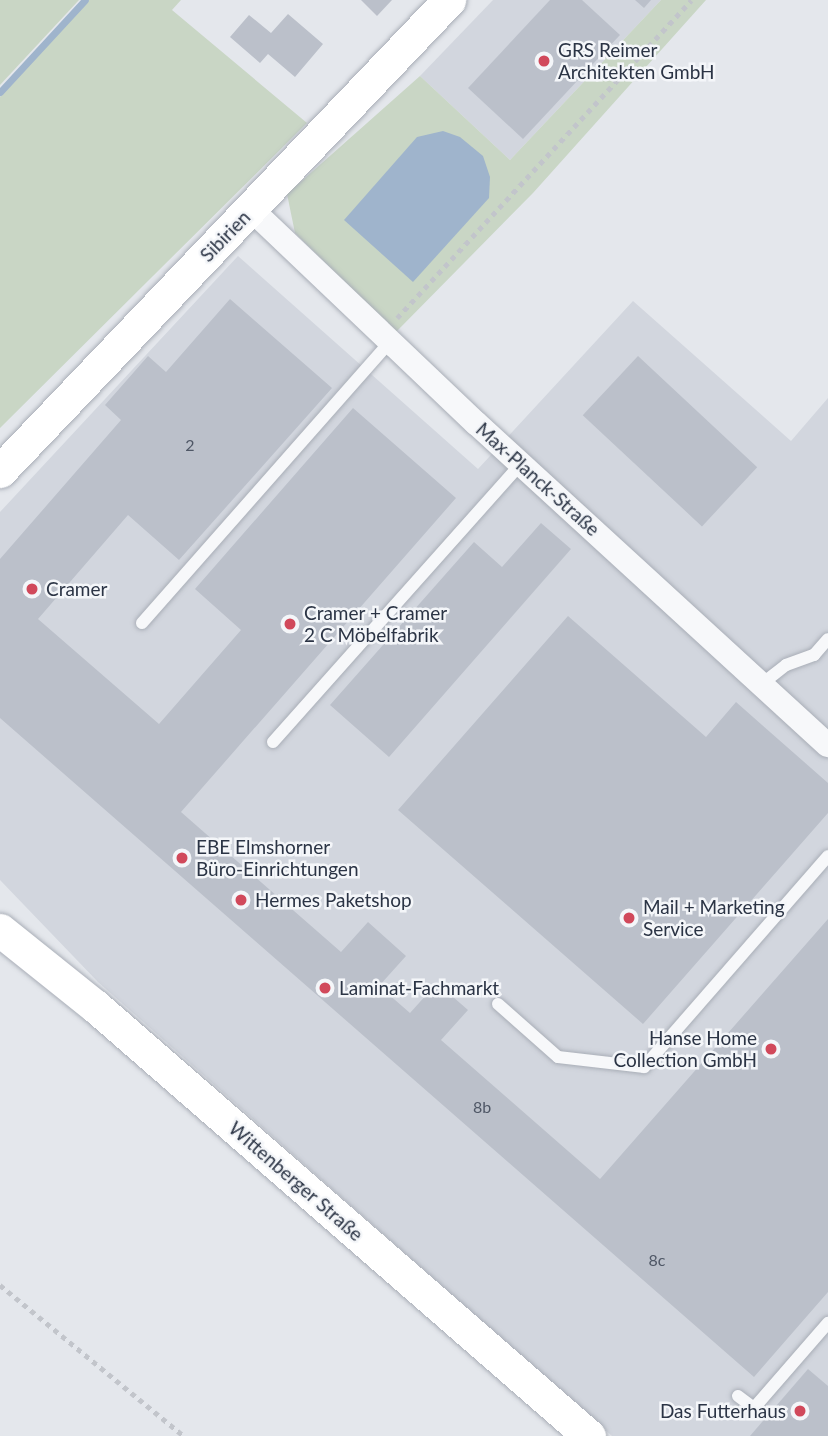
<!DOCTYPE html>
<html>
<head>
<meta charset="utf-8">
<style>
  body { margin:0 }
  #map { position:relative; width:828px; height:1436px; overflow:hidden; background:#e4e7ec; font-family:Lato,sans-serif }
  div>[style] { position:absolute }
  .built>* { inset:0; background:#d2d6de }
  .green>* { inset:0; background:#c9d6c5 }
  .water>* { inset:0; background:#9fb4cc }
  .stream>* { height:7px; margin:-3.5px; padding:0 3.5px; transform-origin:3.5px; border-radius:3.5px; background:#9fb4cc }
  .building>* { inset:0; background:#bbc0ca; transform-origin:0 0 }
  .path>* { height:4.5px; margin-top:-2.25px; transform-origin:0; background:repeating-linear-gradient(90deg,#c2c5cb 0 5px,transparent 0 10px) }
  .roads { filter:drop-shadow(0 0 2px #a9aeb7) drop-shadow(0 0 2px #a9aeb7) }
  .lane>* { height:12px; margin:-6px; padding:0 6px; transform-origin:6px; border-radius:6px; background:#f7f8fa }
  .street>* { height:24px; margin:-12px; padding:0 12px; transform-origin:12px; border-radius:12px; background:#f7f8fa }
  .secondary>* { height:33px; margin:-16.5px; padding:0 16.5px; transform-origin:16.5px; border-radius:16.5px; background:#fff }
  .dots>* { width:19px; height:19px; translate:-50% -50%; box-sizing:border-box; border:4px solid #f4f6f9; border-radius:50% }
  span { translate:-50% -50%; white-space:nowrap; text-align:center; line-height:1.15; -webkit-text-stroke:5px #f4f6f9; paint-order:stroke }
  .number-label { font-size:16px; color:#4f5766 }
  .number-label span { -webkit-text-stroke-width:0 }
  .poi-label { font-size:19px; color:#2b3445 }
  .left { translate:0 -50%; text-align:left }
  .right { translate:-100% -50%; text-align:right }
  .street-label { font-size:19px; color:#2b3445 }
</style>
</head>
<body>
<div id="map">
  <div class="built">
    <div style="clip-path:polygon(493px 0,661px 0,510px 160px,420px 76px)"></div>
    <div style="clip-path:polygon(238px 256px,478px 469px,633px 301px,791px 441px,828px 398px,828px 1436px,612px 1436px,98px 982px,0 880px,0 512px)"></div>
  </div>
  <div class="green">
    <div style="clip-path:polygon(0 0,79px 0,0 85px)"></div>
    <div style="clip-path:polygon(89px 0,181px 0,172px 10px,307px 123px,0 428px,0 97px)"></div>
    <div style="clip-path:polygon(661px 0,706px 0,533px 193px,396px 332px,295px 233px,287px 194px,420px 76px,510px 160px)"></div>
  </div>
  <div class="water">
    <div style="clip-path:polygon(443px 131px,460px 137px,483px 156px,490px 177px,489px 198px,413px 282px,344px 220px,417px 137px)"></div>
  </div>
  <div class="stream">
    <div style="left:0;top:92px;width:125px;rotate:-47.3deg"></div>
  </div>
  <div class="building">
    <div style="clip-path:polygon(361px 0,392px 0,377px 16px)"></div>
    <div style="clip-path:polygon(550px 0,582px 0,620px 35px,523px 139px,468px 88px)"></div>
    <div style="clip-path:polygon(635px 0,651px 0,644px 8px)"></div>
    <div style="clip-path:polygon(288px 14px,323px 44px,295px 77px,268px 54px,260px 63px,230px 37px,249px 15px,271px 33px)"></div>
    <div style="clip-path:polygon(230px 299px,332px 388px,179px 560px,128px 515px,38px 619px,159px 724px,241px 630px,195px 589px,353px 408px,456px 498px,181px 812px,341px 952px,368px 922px,406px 956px,379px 986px,410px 1013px,437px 983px,468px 1010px,441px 1040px,600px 1179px,828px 919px,828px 1292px,754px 1377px,0 718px,0 559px,121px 420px,105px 405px,148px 356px,166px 372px)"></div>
    <div style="left:638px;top:356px;width:163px;height:81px;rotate:43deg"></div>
    <div style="clip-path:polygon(541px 523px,571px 549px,389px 757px,330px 705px,474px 542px,502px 567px)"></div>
    <div style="clip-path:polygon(568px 616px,706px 737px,736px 702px,828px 783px,828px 813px,643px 1024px,398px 810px)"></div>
    <div style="clip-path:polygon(808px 1369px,828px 1386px,828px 1436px,750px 1436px)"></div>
  </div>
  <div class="path">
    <div style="left:397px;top:318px;width:433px;rotate:-47.2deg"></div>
    <div style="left:0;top:1285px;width:238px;rotate:39.4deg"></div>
  </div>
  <div class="roads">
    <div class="lane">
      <div style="left:142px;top:623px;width:375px;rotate:-48.6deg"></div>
      <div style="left:763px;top:683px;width:29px;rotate:-38deg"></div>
      <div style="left:786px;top:665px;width:30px;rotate:-20deg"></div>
      <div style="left:814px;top:655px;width:21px;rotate:-49deg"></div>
      <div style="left:273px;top:742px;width:373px;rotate:-48.3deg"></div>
      <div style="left:498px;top:1004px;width:80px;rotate:41.5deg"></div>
      <div style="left:558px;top:1057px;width:87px;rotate:6.6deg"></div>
      <div style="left:644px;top:1067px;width:280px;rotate:-48.9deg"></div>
      <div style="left:738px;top:1396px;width:20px;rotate:37deg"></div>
      <div style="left:754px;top:1408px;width:113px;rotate:-49deg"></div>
    </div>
    <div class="street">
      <div style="left:251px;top:209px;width:311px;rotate:43.6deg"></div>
      <div style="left:476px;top:423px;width:477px;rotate:42.5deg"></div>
    </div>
    <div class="secondary">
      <div style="left:0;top:471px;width:651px;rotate:-46.37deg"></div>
      <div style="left:0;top:930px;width:122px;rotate:38.7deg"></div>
      <div style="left:95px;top:1006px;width:655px;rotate:41.04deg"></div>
    </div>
  </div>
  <div class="dots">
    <div style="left:544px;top:61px;background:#d1495b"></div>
    <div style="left:32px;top:589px;background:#d1495b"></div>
    <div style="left:290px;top:624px;background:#d1495b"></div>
    <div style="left:182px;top:858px;background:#d1495b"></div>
    <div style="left:241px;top:900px;background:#d1495b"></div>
    <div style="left:629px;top:918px;background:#d1495b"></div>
    <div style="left:325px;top:988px;background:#d1495b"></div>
    <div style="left:771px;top:1049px;background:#d1495b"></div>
    <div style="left:800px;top:1411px;background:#d1495b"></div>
  </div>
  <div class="number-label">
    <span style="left:190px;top:445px">2</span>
    <span style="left:482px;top:1107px">8b</span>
    <span style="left:657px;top:1260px">8c</span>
  </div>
  <div class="poi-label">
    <span class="left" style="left:558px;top:61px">GRS Reimer<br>Architekten GmbH</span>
    <span class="left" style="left:46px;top:589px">Cramer</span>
    <span class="left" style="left:304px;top:624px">Cramer + Cramer<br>2 C Möbelfabrik</span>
    <span class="left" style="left:196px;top:858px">EBE Elmshorner<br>Büro-Einrichtungen</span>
    <span class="left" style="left:255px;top:900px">Hermes Paketshop</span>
    <span class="left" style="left:643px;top:918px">Mail + Marketing<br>Service</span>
    <span class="left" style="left:339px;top:988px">Laminat-Fachmarkt</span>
    <span class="right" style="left:757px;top:1049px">Hanse Home<br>Collection GmbH</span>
    <span class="right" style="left:786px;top:1411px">Das Futterhaus</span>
  </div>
  <div class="street-label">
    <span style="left:225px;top:236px;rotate:-46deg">Sibirien</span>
    <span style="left:538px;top:479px;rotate:42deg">Max-Planck-Straße</span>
    <span style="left:296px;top:1181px;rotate:41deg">Wittenberger Straße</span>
  </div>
</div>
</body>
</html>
